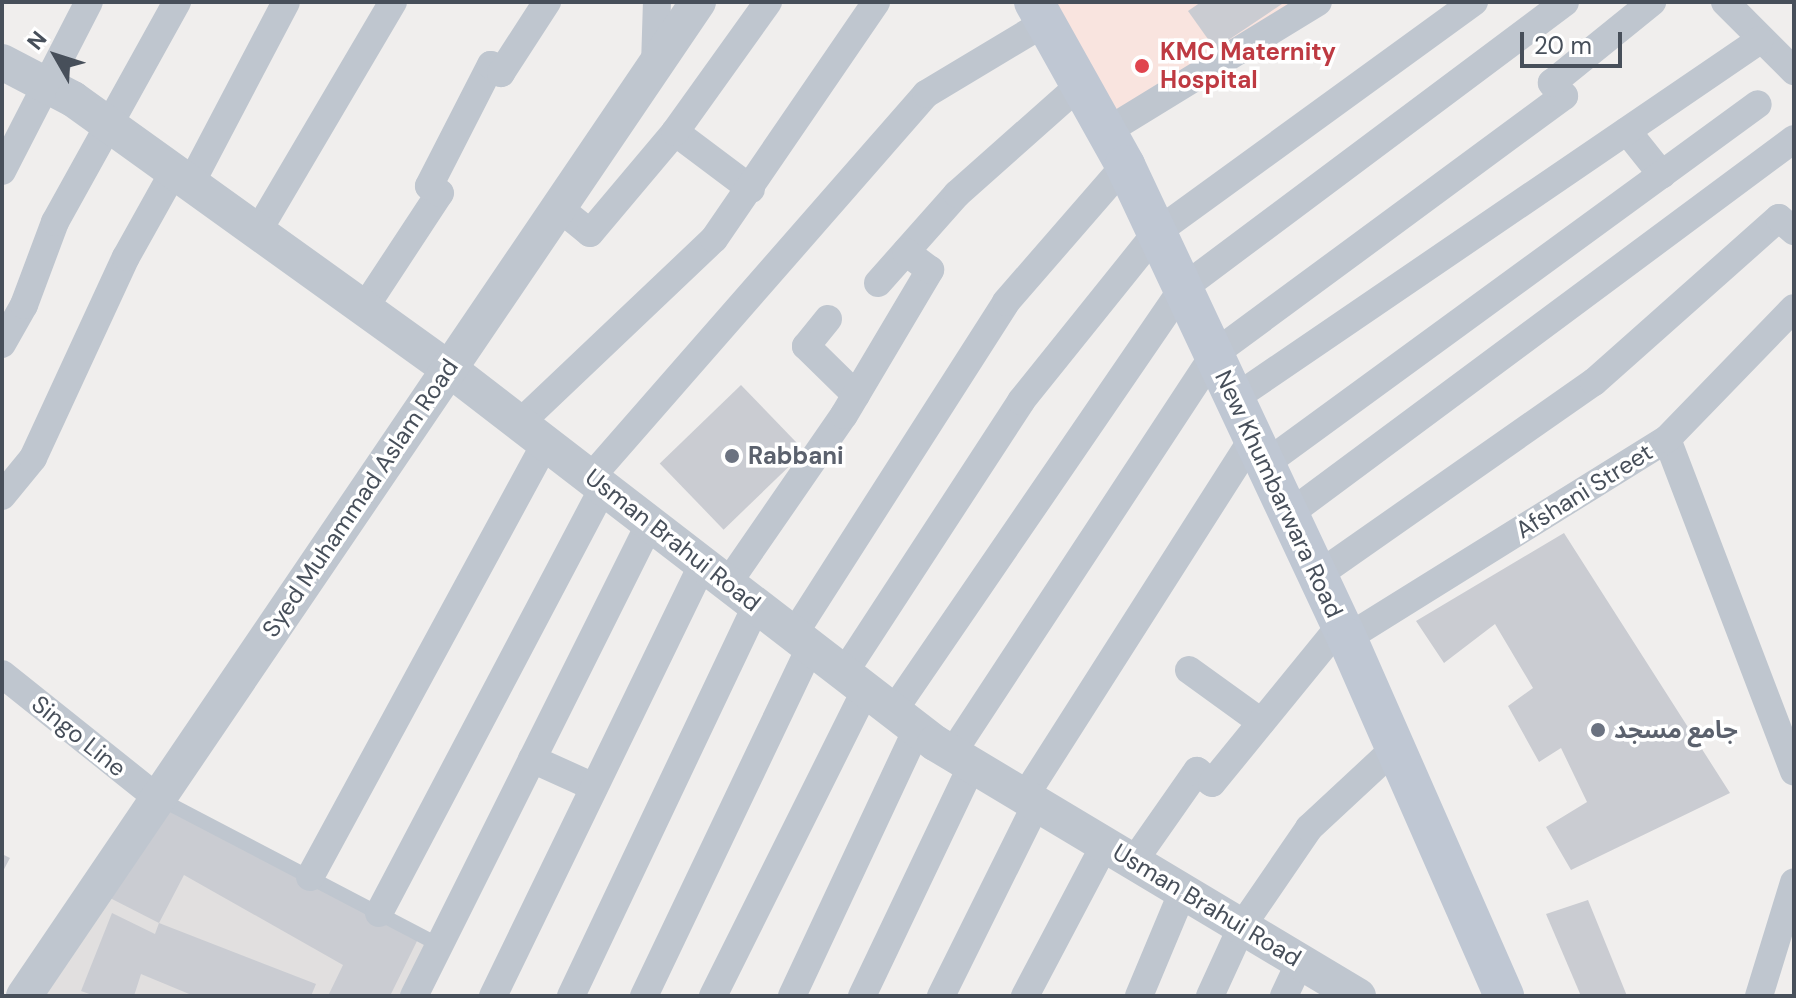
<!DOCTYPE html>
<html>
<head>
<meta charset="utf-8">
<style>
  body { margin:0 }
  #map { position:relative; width:1796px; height:998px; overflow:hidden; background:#f0eeed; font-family:"DM Sans","Noto Sans Arabic",sans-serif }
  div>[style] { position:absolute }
  .education>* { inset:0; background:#e1dfdf }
  .medical>* { inset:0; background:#f9e4df }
  .building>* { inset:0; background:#caccd2; transform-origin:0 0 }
  .service>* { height:14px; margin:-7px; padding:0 7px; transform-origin:7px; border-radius:7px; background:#bfc6cf }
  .minor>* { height:28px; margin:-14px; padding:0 14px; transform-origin:14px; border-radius:14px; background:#bfc6cf }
  .tertiary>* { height:36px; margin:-18px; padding:0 18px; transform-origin:18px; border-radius:18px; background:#bfc6cf }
  .secondary>* { height:40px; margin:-20px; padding:0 20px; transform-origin:20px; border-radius:20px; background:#bfc7d3 }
  .dots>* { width:22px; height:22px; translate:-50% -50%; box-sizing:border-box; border:4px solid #fff; border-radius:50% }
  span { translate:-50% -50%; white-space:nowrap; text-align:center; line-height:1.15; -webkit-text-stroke:7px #fff; paint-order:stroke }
  .health-label { font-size:24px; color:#be3a42; font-weight:700 }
  .left { translate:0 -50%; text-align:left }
  .worship-label { font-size:24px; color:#5b616d; font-weight:700 }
  .street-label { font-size:24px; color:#474f5a }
  .frame { position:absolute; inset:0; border:4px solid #474f5a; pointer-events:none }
  .north { position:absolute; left:16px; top:16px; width:80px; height:80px; -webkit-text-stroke:6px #fff; paint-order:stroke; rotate:309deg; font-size:22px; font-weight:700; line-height:32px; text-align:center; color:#474f5a }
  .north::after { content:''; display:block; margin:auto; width:28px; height:36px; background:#474f5a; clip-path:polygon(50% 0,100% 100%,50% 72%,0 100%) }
  .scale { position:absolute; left:1520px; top:32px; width:102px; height:36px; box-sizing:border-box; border:4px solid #474f5a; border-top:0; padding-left:10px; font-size:24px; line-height:28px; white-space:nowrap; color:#474f5a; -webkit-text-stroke:6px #fff; paint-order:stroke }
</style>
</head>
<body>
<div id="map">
  <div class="education">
    <div style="clip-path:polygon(156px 797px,439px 945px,414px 996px,24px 996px)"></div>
  </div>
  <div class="medical">
    <div style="clip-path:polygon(1034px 2px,1318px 2px,1109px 130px)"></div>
  </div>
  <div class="building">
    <div style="clip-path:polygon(1201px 2px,1285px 2px,1215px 49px,1188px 11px)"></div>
    <div style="left:741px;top:385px;width:92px;height:113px;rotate:46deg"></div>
    <div style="clip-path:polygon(1564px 533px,1730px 793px,1571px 870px,1546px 827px,1587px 802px,1561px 748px,1539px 762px,1508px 706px,1533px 688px,1495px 624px,1444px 663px,1416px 621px)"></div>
    <div style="clip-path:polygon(156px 797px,418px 939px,390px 996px,328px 996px,343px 965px,184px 875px,159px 923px,110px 898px)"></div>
    <div style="clip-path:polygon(2px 854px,10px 858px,2px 873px)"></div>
    <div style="clip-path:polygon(1588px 900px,1627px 996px,1581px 996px,1546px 914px)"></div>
    <div style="clip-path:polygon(112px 913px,155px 934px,159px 923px,316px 984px,311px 996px,194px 996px,141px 974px,134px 996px,95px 996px,81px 991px)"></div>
  </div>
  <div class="service">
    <div style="left:160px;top:799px;width:315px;rotate:27.6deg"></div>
  </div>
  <div class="minor">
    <div style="left:1725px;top:2px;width:98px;rotate:45deg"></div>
    <div style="left:655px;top:65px;width:63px;rotate:-88.2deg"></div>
    <div style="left:1109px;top:130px;width:245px;rotate:-31.5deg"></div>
    <div style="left:1627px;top:131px;width:56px;rotate:51.5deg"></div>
    <div style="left:675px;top:132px;width:95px;rotate:36.9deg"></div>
    <div style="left:2px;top:171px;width:190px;rotate:-62.8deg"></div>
    <div style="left:191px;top:183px;width:204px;rotate:-62.3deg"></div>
    <div style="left:558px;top:207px;width:41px;rotate:39.1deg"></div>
    <div style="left:590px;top:233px;width:132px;rotate:-49.9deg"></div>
    <div style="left:675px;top:132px;width:160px;rotate:-54.4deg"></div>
    <div style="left:258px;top:231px;width:266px;rotate:-59.5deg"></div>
    <div style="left:878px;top:283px;width:119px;rotate:-48.4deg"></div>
    <div style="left:957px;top:194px;width:167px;rotate:-41.6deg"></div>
    <div style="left:365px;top:307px;width:136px;rotate:-56.7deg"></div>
    <div style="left:440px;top:193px;width:13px;rotate:-148deg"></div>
    <div style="left:429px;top:186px;width:136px;rotate:-62.9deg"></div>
    <div style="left:491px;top:65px;width:13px;rotate:39deg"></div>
    <div style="left:501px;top:73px;width:85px;rotate:-57.1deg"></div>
    <div style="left:828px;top:319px;width:35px;rotate:129deg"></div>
    <div style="left:806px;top:346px;width:70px;rotate:44.4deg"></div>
    <div style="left:2px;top:344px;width:45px;rotate:-60.6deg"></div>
    <div style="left:24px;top:305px;width:89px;rotate:-69.5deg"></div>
    <div style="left:55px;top:222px;width:252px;rotate:-61deg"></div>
    <div style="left:1235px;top:398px;width:635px;rotate:-34.29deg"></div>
    <div style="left:520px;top:423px;width:267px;rotate:-43.5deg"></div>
    <div style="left:714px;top:239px;width:287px;rotate:-55.6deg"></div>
    <div style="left:1667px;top:439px;width:356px;rotate:69.1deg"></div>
    <div style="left:1265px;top:464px;width:610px;rotate:-36.14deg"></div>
    <div style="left:591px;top:477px;width:509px;rotate:-48.82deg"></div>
    <div style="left:926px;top:94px;width:140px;rotate:-31deg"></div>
    <div style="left:2px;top:496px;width:49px;rotate:-50.8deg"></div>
    <div style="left:33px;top:458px;width:221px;rotate:-65.2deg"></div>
    <div style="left:126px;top:257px;width:98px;rotate:-60.8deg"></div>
    <div style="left:1289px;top:514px;width:629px;rotate:-36.6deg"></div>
    <div style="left:1318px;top:575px;width:337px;rotate:-35deg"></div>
    <div style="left:1594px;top:382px;width:247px;rotate:-41.6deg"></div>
    <div style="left:1779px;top:218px;width:20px;rotate:41deg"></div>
    <div style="left:728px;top:583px;width:204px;rotate:-55.4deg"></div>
    <div style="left:844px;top:415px;width:169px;rotate:-59.3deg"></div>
    <div style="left:930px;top:270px;width:30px;rotate:-143deg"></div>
    <div style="left:794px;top:634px;width:394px;rotate:-57.4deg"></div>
    <div style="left:1006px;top:302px;width:181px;rotate:-49deg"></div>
    <div style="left:1347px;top:638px;width:377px;rotate:-31.9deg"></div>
    <div style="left:1667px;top:439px;width:182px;rotate:-45.9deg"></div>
    <div style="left:1189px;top:670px;width:89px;rotate:35.8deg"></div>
    <div style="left:844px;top:673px;width:325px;rotate:-56.9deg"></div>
    <div style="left:1021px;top:401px;width:217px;rotate:-51.2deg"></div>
    <div style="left:1157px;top:232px;width:392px;rotate:-36deg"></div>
    <div style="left:2px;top:674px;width:197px;rotate:38.6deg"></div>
    <div style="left:894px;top:710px;width:511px;rotate:-55.6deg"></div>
    <div style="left:1183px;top:288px;width:477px;rotate:-36.8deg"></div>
    <div style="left:953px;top:752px;width:476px;rotate:-56.7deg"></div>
    <div style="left:1214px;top:354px;width:435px;rotate:-36.4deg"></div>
    <div style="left:1564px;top:96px;width:18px;rotate:-133deg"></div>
    <div style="left:1552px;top:83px;width:129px;rotate:-39deg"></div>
    <div style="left:532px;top:759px;width:68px;rotate:24.3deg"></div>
    <div style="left:1025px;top:796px;width:424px;rotate:-57.5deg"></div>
    <div style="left:1134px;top:861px;width:110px;rotate:-55deg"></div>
    <div style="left:1197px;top:771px;width:19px;rotate:39deg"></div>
    <div style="left:1212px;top:783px;width:204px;rotate:-50.8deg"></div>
    <div style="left:310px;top:877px;width:494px;rotate:-61.5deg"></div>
    <div style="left:379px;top:913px;width:482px;rotate:-62.2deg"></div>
    <div style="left:414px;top:996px;width:529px;rotate:-63.48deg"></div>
    <div style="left:493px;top:996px;width:480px;rotate:-64.1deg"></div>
    <div style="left:571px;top:996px;width:433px;rotate:-64.6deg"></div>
    <div style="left:644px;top:996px;width:388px;rotate:-64.5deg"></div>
    <div style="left:713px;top:996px;width:343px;rotate:-63.5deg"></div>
    <div style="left:792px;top:996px;width:295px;rotate:-64.9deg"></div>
    <div style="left:862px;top:996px;width:256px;rotate:-64.5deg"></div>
    <div style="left:941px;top:996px;width:216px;rotate:-63.6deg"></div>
    <div style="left:1025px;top:996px;width:172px;rotate:-62.2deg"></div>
    <div style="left:1139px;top:996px;width:114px;rotate:-67.3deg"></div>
    <div style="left:1210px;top:996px;width:77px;rotate:-65.4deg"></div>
    <div style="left:1242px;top:926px;width:119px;rotate:-55.6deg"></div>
    <div style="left:1309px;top:828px;width:117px;rotate:-42.9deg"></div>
    <div style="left:1284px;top:996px;width:38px;rotate:-65deg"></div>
    <div style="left:1759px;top:996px;width:119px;rotate:-72.9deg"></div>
  </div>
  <div class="tertiary">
    <div style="left:2px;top:62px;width:80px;rotate:27.5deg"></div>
    <div style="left:73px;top:99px;width:462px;rotate:35.7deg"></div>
    <div style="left:448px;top:368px;width:615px;rotate:37.6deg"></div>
    <div style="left:935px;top:743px;width:493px;rotate:30.9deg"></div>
    <div style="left:24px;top:996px;width:1201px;rotate:-55.86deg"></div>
  </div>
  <div class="secondary">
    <div style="left:1034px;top:2px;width:187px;rotate:60.8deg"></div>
    <div style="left:1125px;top:165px;width:523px;rotate:64.86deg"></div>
    <div style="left:1347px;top:638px;width:391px;rotate:66.3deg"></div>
  </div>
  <div class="dots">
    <div style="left:1142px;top:66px;background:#e0444e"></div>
    <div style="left:732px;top:456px;background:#6b7280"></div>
    <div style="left:1598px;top:730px;background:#6b7280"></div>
  </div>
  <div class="health-label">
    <span class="left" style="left:1160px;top:66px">KMC Maternity<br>Hospital</span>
  </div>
  <div class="worship-label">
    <span class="left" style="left:748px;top:456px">Rabbani</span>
    <span class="left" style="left:1614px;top:730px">جامع مسجد</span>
  </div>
  <div class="street-label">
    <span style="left:1584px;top:491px;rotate:-32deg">Afshani Street</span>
    <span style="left:1279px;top:494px;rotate:65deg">New Khumbarwara Road</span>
    <span style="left:360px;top:498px;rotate:-56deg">Syed Muhammad Aslam Road</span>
    <span style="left:673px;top:540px;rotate:38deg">Usman Brahui Road</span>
    <span style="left:79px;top:736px;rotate:39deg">Singo Line</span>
    <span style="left:1207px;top:905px;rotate:31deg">Usman Brahui Road</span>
  </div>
  <div class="frame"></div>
  <div class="north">N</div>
  <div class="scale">20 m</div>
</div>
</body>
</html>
